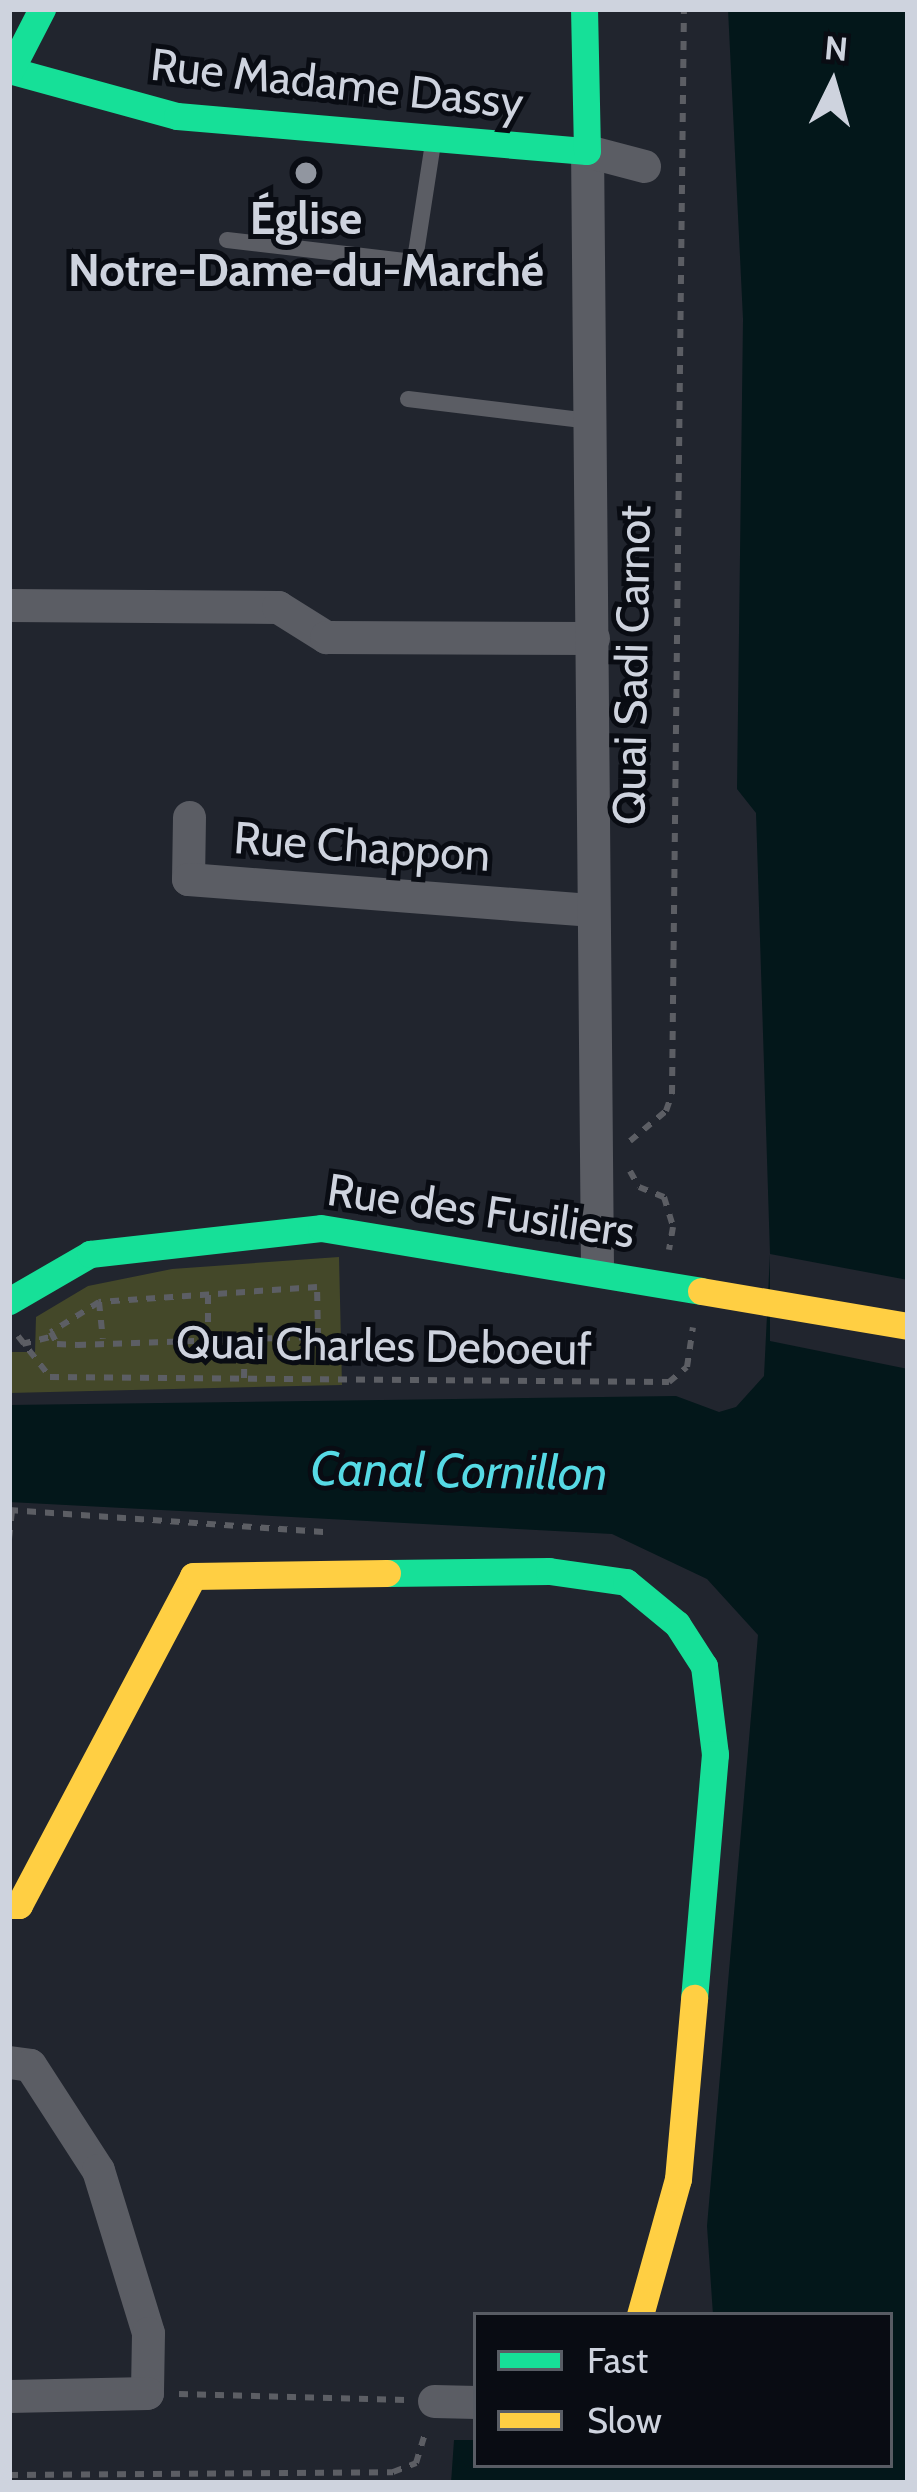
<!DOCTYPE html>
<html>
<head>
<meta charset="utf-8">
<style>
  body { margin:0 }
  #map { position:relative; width:917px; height:2492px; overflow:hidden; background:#21252e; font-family:Cabin,sans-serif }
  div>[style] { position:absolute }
  .green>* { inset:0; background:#444829 }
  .water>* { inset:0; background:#03171a }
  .pier>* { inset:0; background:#21252e }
  .path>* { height:6px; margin-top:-3px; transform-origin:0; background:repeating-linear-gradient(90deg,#5c5e64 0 9px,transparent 0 18px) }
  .lane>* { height:16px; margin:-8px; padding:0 8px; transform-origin:8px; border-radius:8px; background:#5b5d64 }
  .street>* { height:33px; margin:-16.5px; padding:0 16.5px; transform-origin:16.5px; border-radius:16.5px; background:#5b5d64 }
  .fast>* { height:27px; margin:-13.5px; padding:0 13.5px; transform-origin:13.5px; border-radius:13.5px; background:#16e098 }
  .slow>* { height:27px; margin:-13.5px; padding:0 13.5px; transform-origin:13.5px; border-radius:13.5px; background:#ffcf43 }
  .dots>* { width:33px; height:33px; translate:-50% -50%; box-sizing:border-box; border:6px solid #090c13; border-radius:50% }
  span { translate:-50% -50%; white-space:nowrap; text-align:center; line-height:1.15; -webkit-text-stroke:10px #090c13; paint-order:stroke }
  .street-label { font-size:45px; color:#ced3de }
  .poi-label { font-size:45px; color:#ced3de; font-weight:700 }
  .water-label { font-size:48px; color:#56dae5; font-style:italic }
  .frame { position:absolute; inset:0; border:12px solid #ced3de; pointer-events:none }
  .legend { position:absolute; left:473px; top:2312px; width:420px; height:156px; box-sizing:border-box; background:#090c13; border:3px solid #585c64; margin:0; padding:15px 21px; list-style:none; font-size:36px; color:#ced3de }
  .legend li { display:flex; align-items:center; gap:24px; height:60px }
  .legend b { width:60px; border:3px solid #585c64 }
  .north { position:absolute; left:773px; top:24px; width:120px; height:120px; -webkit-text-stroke:9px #090c13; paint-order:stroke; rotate:5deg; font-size:33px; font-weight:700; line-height:48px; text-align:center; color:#ced3de }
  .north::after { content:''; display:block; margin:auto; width:42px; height:54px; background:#ced3de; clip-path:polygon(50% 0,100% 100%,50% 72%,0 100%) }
</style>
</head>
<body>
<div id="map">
  <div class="green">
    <div style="clip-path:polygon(339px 1257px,342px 1385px,9px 1393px,9px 1352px,35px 1352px,36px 1317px,88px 1286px,172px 1269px)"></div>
  </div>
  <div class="water">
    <div style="clip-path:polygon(728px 9px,908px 9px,908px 2483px,451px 2483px,454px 2440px,476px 2440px,476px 2465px,890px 2465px,890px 2315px,713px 2315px,707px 2226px,758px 1635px,707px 1579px,612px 1534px,9px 1502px,9px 1405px,676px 1396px,719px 1412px,736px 1407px,764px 1376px,770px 1254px,756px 813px,737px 789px,743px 319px)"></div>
  </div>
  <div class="pier">
    <div style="clip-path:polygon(770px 1254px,908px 1280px,908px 1369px,770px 1341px)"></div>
  </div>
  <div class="path">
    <div style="left:630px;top:1141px;width:47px;rotate:-39.8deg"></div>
    <div style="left:666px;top:1111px;width:18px;rotate:-71deg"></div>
    <div style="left:672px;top:1094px;width:1085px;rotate:-89.37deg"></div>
    <div style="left:630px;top:1171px;width:18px;rotate:61deg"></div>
    <div style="left:639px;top:1187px;width:27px;rotate:22deg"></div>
    <div style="left:664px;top:1197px;width:31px;rotate:73deg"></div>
    <div style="left:673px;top:1227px;width:23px;rotate:100deg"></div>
    <div style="left:208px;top:1295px;width:44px;rotate:90deg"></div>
    <div style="left:99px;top:1302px;width:37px;rotate:84deg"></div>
    <div style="left:18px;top:1336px;width:52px;rotate:52deg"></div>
    <div style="left:50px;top:1377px;width:619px;rotate:0.46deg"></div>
    <div style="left:669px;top:1382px;width:23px;rotate:-40deg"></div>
    <div style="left:687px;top:1367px;width:40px;rotate:-81.5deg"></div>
    <div style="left:22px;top:1344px;width:32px;rotate:-14deg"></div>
    <div style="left:244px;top:1378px;width:39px;rotate:-89deg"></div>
    <div style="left:245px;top:1339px;width:73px;rotate:-1.6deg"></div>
    <div style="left:318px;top:1337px;width:50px;rotate:-91.1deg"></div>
    <div style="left:317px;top:1287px;width:219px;rotate:176.1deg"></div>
    <div style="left:99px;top:1302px;width:57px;rotate:148deg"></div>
    <div style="left:51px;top:1332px;width:13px;rotate:63deg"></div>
    <div style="left:57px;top:1344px;width:20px;rotate:3deg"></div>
    <div style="left:77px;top:1345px;width:168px;rotate:-2deg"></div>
    <div style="left:9px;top:1510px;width:315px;rotate:4deg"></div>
    <div style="left:9px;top:1539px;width:28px;rotate:-84deg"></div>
    <div style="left:179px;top:2394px;width:227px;rotate:1.5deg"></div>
    <div style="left:9px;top:2475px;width:384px;rotate:-0.4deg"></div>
    <div style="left:393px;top:2472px;width:25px;rotate:-21deg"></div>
    <div style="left:416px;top:2463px;width:31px;rotate:-73deg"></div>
  </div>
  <div class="lane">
    <div style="left:227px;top:240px;width:181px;rotate:6.7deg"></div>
    <div style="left:407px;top:261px;width:12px;rotate:-42deg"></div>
    <div style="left:416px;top:253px;width:111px;rotate:-81.2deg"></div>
    <div style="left:408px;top:399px;width:184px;rotate:6.9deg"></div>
  </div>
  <div class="street">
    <div style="left:9px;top:605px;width:269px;rotate:0.4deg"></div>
    <div style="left:278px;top:607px;width:57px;rotate:32deg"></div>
    <div style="left:326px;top:637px;width:267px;rotate:0.2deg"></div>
    <div style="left:189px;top:817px;width:62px;rotate:90.9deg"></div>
    <div style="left:188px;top:879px;width:403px;rotate:4.4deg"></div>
    <div style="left:597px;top:1268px;width:1117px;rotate:-90.51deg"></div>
    <div style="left:587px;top:151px;width:59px;rotate:14.7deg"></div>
    <div style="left:9px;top:2062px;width:21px;rotate:8deg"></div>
    <div style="left:30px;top:2065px;width:125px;rotate:57.1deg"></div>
    <div style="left:98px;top:2170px;width:170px;rotate:72.9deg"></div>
    <div style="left:148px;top:2333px;width:60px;rotate:91deg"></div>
    <div style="left:147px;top:2393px;width:138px;rotate:178.8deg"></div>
    <div style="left:434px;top:2401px;width:42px;rotate:1.4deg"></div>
  </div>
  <div class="fast">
    <div style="left:9px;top:70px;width:174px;rotate:15.3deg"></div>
    <div style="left:177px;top:116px;width:411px;rotate:4.9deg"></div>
    <div style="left:587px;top:151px;width:142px;rotate:-91.2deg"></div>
    <div style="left:10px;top:71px;width:70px;rotate:-62.7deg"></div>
    <div style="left:9px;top:1301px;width:94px;rotate:-30.1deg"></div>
    <div style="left:90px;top:1254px;width:232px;rotate:-6.4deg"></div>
    <div style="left:321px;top:1228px;width:385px;rotate:9.4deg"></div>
    <div style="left:387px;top:1573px;width:162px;rotate:-0.7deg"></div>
    <div style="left:549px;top:1571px;width:78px;rotate:8.1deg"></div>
    <div style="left:626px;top:1582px;width:66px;rotate:39.5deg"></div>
    <div style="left:677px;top:1624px;width:50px;rotate:57.3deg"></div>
    <div style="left:704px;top:1666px;width:89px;rotate:82.9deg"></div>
    <div style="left:715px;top:1754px;width:245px;rotate:94.9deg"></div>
  </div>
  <div class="slow">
    <div style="left:701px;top:1291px;width:210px;rotate:9.6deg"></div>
    <div style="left:9px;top:1905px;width:10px"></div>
    <div style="left:19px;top:1905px;width:372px;rotate:-62.1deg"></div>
    <div style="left:193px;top:1576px;width:194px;rotate:-0.9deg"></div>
    <div style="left:640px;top:2315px;width:141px;rotate:-74.4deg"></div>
    <div style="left:678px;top:2179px;width:182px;rotate:-84.9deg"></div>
  </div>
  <div class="dots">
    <div style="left:306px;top:173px;background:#9196a0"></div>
  </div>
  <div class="street-label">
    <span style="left:337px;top:84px;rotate:6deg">Rue Madame Dassy</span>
    <span style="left:632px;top:665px;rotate:-89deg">Quai Sadi Carnot</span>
    <span style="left:362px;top:847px;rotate:4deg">Rue Chappon</span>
    <span style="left:481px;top:1211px;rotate:8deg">Rue des Fusiliers</span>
    <span style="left:384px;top:1346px;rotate:1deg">Quai Charles Deboeuf</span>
  </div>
  <div class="poi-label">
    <span style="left:306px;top:245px">Église<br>Notre-Dame-du-Marché</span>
  </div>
  <div class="water-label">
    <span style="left:459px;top:1471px;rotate:1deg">Canal Cornillon</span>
  </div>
  <div class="frame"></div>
  <ul class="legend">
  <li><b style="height:15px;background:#16e098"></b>Fast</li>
  <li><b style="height:15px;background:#ffcf43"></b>Slow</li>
  </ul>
  <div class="north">N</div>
</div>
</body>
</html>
